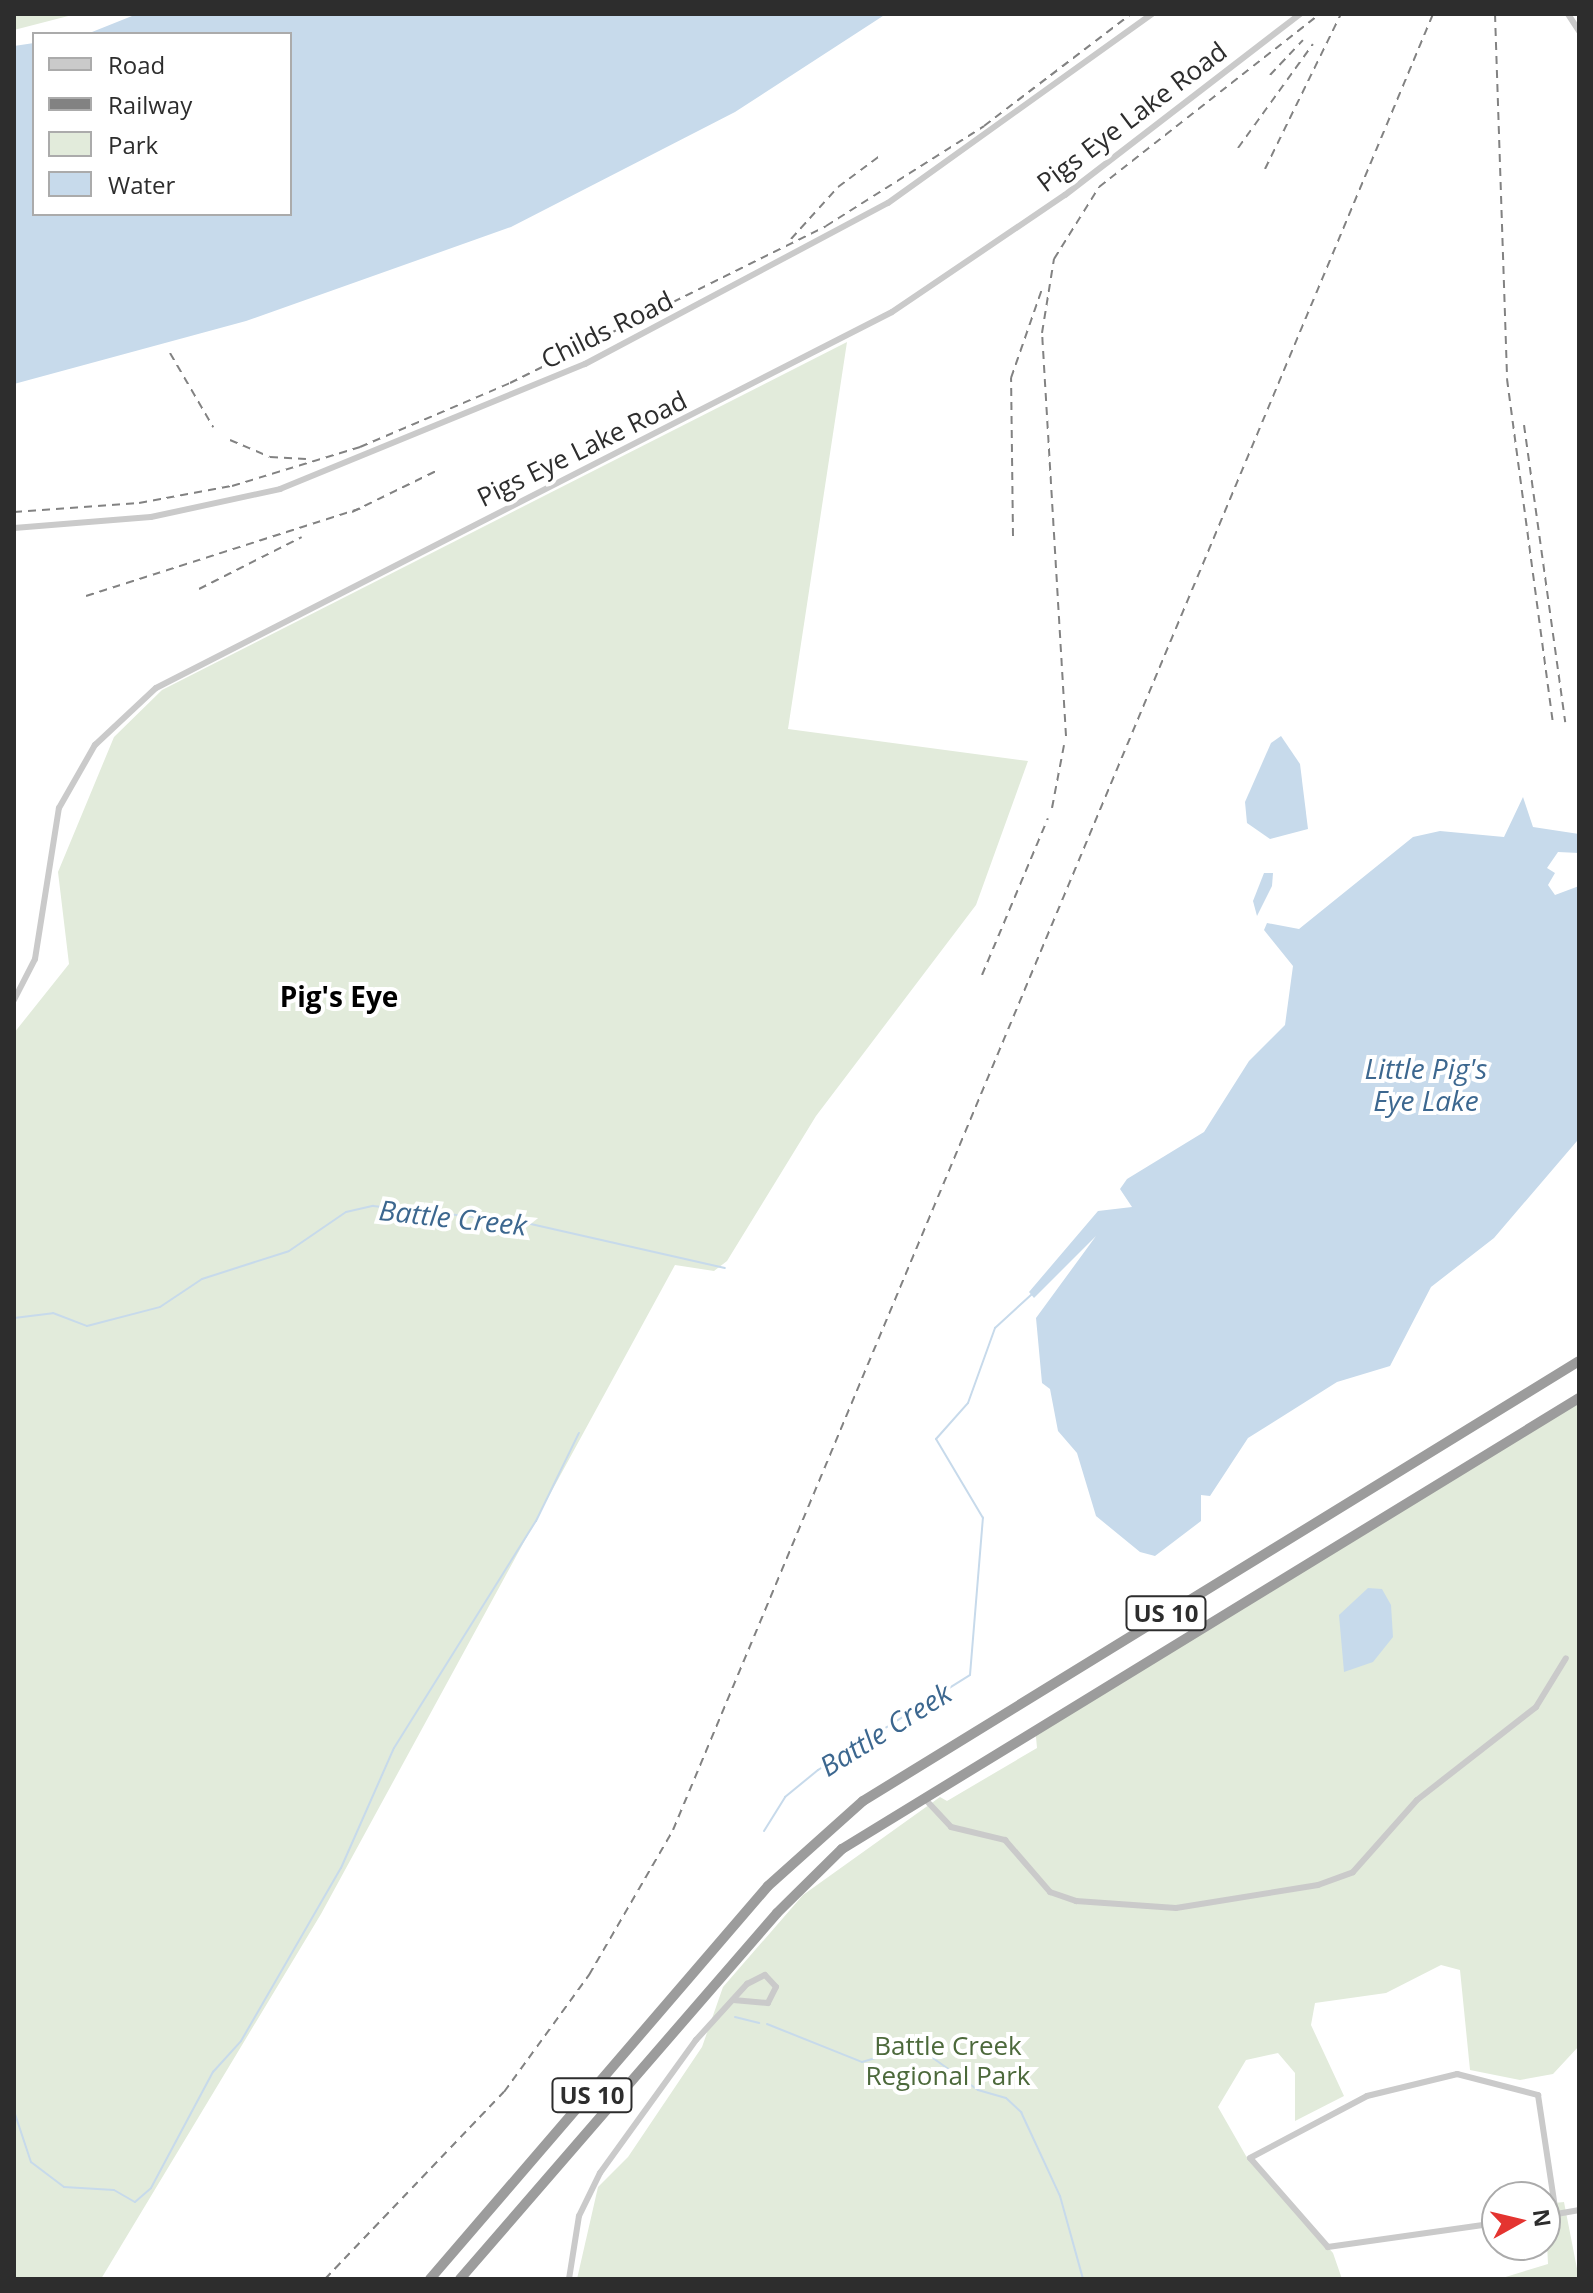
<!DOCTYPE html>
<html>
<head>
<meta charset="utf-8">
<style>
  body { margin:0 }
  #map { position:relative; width:1593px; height:2293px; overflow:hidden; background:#fff; font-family:"Open Sans",sans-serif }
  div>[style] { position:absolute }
  .green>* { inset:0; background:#e2ebdb }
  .water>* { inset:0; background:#c7daeb }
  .stream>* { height:2px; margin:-1px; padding:0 1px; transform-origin:1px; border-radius:1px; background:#c7daeb }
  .minor>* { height:6px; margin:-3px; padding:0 3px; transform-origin:3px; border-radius:3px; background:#cacaca }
  .trunk>* { height:10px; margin:-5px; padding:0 5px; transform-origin:5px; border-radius:5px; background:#9c9c9c }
  .rail>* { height:2px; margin-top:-1px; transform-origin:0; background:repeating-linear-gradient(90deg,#828282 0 8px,transparent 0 14px) }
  span { translate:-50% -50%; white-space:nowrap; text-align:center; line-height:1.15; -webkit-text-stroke:8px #fff; paint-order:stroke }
  .shield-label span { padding:2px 6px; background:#fff; border:2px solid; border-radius:6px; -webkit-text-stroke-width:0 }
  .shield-label { font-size:24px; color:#2d2d2d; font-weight:700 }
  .street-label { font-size:26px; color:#2d2d2d }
  .park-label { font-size:26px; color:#4c693b }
  .neighbourhood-label { font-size:28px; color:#000; font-weight:700 }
  .water-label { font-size:28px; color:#3c678f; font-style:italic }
  .frame { position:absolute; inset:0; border:16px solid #2d2d2d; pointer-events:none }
  .legend { position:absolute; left:32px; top:32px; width:260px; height:184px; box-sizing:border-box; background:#fff; border:2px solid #ababab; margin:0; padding:10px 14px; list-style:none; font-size:24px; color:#2d2d2d }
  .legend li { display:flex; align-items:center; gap:16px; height:40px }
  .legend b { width:40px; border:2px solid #ababab }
  .north { position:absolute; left:1481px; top:2181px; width:80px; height:80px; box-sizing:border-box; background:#fff; border:2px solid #ababab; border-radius:50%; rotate:82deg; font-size:22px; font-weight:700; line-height:32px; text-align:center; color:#2d2d2d }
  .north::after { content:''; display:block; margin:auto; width:28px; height:36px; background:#e43430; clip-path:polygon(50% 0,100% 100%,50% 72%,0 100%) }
</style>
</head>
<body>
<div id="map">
  <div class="green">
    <div style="clip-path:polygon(14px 14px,76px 14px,14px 30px)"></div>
    <div style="clip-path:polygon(847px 342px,788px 729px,1028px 761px,976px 905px,816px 1116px,727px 1261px,714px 1271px,675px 1265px,321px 1914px,101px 2279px,14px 2279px,14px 1033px,69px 964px,58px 872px,114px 737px,162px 690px)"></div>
    <div style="clip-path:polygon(1579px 1401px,1579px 2046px,1553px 2074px,1520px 2080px,1470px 2070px,1460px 1970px,1441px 1965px,1386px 1993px,1315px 2003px,1311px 2025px,1344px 2096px,1295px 2121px,1295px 2073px,1278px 2053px,1246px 2060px,1218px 2107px,1246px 2156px,1333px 2253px,1342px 2279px,577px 2279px,598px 2187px,628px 2157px,702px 2047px,723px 1987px,803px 1895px,940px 1797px,947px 1801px,1037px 1748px,1035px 1726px)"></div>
    <div style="clip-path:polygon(1564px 2202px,1579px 2279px,1499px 2279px,1548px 2264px,1545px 2204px)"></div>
  </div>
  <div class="water">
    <div style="clip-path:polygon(137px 14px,886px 14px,735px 112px,511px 227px,246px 321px,14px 384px,14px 46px,34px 43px,34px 214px,290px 214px,290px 34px,87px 34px)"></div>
    <div style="clip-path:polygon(1281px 736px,1300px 764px,1308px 829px,1270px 839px,1247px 823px,1245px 802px,1271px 743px)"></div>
    <div style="clip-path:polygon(1523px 797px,1533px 827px,1579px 834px,1579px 853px,1558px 852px,1547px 868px,1555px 873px,1548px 885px,1555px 895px,1579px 886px,1577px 1141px,1494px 1238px,1431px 1287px,1390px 1366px,1337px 1382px,1248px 1438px,1210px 1496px,1201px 1495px,1201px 1521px,1155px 1556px,1140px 1552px,1096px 1516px,1077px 1453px,1058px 1431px,1050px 1389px,1042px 1383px,1036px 1318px,1096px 1236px,1034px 1298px,1029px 1292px,1098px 1211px,1132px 1207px,1120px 1189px,1127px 1179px,1204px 1132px,1249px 1061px,1285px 1025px,1293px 966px,1264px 930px,1267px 923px,1299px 929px,1413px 837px,1440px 831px,1504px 837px)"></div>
    <div style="clip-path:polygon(1264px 873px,1273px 873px,1272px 886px,1257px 916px,1253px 901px)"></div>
    <div style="clip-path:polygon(1368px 1588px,1382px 1589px,1391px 1605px,1393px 1637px,1373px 1662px,1344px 1672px,1339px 1615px)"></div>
  </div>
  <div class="stream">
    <div style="left:14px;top:1318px;width:39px;rotate:-7deg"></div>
    <div style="left:53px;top:1313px;width:36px;rotate:21deg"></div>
    <div style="left:87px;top:1326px;width:75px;rotate:-14.6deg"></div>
    <div style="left:160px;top:1307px;width:50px;rotate:-33.7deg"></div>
    <div style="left:202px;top:1279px;width:91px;rotate:-17.8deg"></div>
    <div style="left:289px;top:1251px;width:69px;rotate:-34.4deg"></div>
    <div style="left:346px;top:1212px;width:28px;rotate:-13deg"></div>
    <div style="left:373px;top:1206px;width:150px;rotate:6.1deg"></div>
    <div style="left:522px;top:1222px;width:208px;rotate:12.8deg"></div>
    <div style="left:764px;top:1831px;width:40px;rotate:-58deg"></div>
    <div style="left:785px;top:1797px;width:43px;rotate:-39.3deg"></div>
    <div style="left:818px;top:1770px;width:179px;rotate:-32deg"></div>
    <div style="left:970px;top:1675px;width:158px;rotate:-85.3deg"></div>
    <div style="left:983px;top:1518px;width:92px;rotate:-120.7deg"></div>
    <div style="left:936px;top:1439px;width:48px;rotate:-48.4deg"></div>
    <div style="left:968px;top:1403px;width:80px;rotate:-70.2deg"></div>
    <div style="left:995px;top:1328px;width:50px;rotate:-42.6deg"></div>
    <div style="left:735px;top:2017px;width:25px;rotate:14deg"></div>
    <div style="left:767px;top:2024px;width:102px;rotate:21.8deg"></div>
    <div style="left:862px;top:2062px;width:56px;rotate:-16.5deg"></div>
    <div style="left:916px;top:2046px;width:76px;rotate:35.4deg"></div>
    <div style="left:978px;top:2090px;width:29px;rotate:16deg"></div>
    <div style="left:1006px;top:2098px;width:21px;rotate:43deg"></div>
    <div style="left:1021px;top:2112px;width:93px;rotate:65.1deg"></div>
    <div style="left:1060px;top:2196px;width:86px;rotate:74.5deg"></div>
    <div style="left:14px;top:2082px;width:26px;rotate:90deg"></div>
    <div style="left:14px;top:2111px;width:54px;rotate:71.6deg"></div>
    <div style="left:31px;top:2162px;width:41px;rotate:37.1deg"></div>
    <div style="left:64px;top:2187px;width:50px;rotate:3.4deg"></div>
    <div style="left:114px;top:2190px;width:24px;rotate:30deg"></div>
    <div style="left:135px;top:2202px;width:21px;rotate:-41deg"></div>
    <div style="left:151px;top:2188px;width:132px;rotate:-61.9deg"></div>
    <div style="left:213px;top:2072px;width:42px;rotate:-47.9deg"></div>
    <div style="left:241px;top:2041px;width:200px;rotate:-60deg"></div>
    <div style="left:341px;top:1868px;width:131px;rotate:-66.2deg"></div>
    <div style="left:394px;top:1748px;width:268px;rotate:-58deg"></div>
    <div style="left:536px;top:1521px;width:98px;rotate:-64deg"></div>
  </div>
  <div class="minor">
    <div style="left:1568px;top:14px;width:20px;rotate:57deg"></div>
    <div style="left:14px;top:528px;width:137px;rotate:-4.6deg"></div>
    <div style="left:151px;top:517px;width:132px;rotate:-12.2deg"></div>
    <div style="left:280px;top:489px;width:330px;rotate:-22.3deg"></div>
    <div style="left:585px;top:364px;width:343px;rotate:-28deg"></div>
    <div style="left:888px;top:203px;width:325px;rotate:-35.6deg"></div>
    <div style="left:14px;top:1000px;width:46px;rotate:-62.9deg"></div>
    <div style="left:35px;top:959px;width:153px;rotate:-81deg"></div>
    <div style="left:59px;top:808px;width:73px;rotate:-60.3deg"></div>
    <div style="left:95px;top:745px;width:83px;rotate:-43.1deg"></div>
    <div style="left:156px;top:688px;width:826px;rotate:-27.06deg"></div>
    <div style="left:892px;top:312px;width:209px;rotate:-34.1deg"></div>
    <div style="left:1065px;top:195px;width:297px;rotate:-37.6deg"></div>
    <div style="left:925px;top:1799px;width:38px;rotate:47deg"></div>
    <div style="left:951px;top:1827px;width:56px;rotate:13.5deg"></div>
    <div style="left:1005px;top:1840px;width:69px;rotate:49.1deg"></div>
    <div style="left:1050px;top:1892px;width:28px;rotate:19deg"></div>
    <div style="left:1076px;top:1901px;width:100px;rotate:4deg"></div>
    <div style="left:1176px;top:1908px;width:144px;rotate:-9.2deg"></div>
    <div style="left:1318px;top:1885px;width:37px;rotate:-20deg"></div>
    <div style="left:1353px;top:1872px;width:96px;rotate:-48.4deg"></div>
    <div style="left:1417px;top:1800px;width:151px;rotate:-38deg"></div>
    <div style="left:1536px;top:1707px;width:57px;rotate:-58.5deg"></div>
    <div style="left:1545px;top:2216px;width:35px;rotate:-10deg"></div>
    <div style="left:1497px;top:2223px;width:171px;rotate:171.9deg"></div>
    <div style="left:1328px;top:2247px;width:118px;rotate:-131.2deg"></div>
    <div style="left:1250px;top:2158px;width:132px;rotate:-27.9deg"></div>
    <div style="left:1367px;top:2096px;width:93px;rotate:-13.7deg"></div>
    <div style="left:1457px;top:2074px;width:84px;rotate:14.5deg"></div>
    <div style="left:1538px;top:2095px;width:120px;rotate:81.4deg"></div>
    <div style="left:569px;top:2279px;width:64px;rotate:-81deg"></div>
    <div style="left:579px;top:2216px;width:48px;rotate:-64deg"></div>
    <div style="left:600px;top:2173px;width:164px;rotate:-54.2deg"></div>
    <div style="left:696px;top:2040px;width:76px;rotate:-47.7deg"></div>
    <div style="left:747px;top:1984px;width:20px;rotate:-27deg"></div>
    <div style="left:765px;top:1975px;width:16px;rotate:47deg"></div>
    <div style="left:776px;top:1987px;width:18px;rotate:117deg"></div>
    <div style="left:768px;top:2003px;width:35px;rotate:-175deg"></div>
  </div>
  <div class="trunk">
    <div style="left:430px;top:2279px;width:518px;rotate:-49.3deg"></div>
    <div style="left:768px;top:1886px;width:127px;rotate:-41.8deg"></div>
    <div style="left:863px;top:1801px;width:840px;rotate:-31.57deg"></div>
    <div style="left:460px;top:2279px;width:484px;rotate:-49.1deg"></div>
    <div style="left:777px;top:1913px;width:91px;rotate:-44.6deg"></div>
    <div style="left:842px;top:1849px;width:864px;rotate:-31.46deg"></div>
  </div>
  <div class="rail">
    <div style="left:1495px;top:14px;width:365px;rotate:88.1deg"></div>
    <div style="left:1507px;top:379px;width:349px;rotate:82.4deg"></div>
    <div style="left:1270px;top:75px;width:48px;rotate:-46.7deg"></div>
    <div style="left:1238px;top:148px;width:128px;rotate:-54.2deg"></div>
    <div style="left:1265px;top:169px;width:173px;rotate:-63.9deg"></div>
    <div style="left:791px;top:239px;width:70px;rotate:-47.9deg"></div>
    <div style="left:838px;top:187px;width:54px;rotate:-36.7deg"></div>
    <div style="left:170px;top:353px;width:86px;rotate:59.8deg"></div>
    <div style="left:1524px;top:425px;width:300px;rotate:82.1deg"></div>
    <div style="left:230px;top:440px;width:43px;rotate:23deg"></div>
    <div style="left:270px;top:457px;width:36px;rotate:3deg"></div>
    <div style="left:14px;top:512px;width:125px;rotate:-4.1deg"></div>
    <div style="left:139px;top:503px;width:95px;rotate:-10.4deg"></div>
    <div style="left:232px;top:486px;width:134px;rotate:-16.9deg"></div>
    <div style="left:360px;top:447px;width:163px;rotate:-23.1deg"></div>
    <div style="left:510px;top:383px;width:353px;rotate:-26.4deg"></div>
    <div style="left:826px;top:226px;width:187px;rotate:-32.3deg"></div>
    <div style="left:984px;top:126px;width:185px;rotate:-37.3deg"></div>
    <div style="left:352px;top:512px;width:93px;rotate:-26deg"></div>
    <div style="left:1013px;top:536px;width:158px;rotate:-90.7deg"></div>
    <div style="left:1011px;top:378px;width:94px;rotate:-70.8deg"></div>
    <div style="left:199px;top:589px;width:115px;rotate:-26.8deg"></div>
    <div style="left:86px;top:596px;width:290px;rotate:-17.7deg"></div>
    <div style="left:1066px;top:736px;width:404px;rotate:-93.4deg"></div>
    <div style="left:1042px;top:333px;width:75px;rotate:-80.8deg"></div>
    <div style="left:1054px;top:259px;width:85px;rotate:-58deg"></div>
    <div style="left:1099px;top:187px;width:281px;rotate:-38.1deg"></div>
    <div style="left:1052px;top:808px;width:64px;rotate:-79.2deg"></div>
    <div style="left:982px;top:975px;width:170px;rotate:-67.2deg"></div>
    <div style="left:325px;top:2279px;width:259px;rotate:-46.3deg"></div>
    <div style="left:504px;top:2092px;width:145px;rotate:-54deg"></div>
    <div style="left:589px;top:1975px;width:168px;rotate:-59.9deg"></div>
    <div style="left:673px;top:1830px;width:1969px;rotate:-67.29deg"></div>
  </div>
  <div class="shield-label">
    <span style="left:1166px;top:1613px">US 10</span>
    <span style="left:592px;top:2095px">US 10</span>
  </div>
  <div class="street-label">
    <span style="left:1132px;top:117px;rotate:-37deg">Pigs Eye Lake Road</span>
    <span style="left:607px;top:330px;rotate:-26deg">Childs Road</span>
    <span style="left:582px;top:449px;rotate:-26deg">Pigs Eye Lake Road</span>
  </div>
  <div class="park-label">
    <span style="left:948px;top:2061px">Battle Creek<br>Regional Park</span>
  </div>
  <div class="neighbourhood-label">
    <span style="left:339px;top:996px">Pig's Eye</span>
  </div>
  <div class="water-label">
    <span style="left:1426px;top:1084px">Little Pig's<br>Eye Lake</span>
    <span style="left:453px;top:1217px;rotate:6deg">Battle Creek</span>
    <span style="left:885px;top:1729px;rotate:-32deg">Battle Creek</span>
  </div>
  <div class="frame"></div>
  <ul class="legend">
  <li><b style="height:10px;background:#cacaca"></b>Road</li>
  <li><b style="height:10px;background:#828282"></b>Railway</li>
  <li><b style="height:22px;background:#e2ebdb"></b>Park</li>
  <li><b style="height:22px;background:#c7daeb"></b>Water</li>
  </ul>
  <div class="north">N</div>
</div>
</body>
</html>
